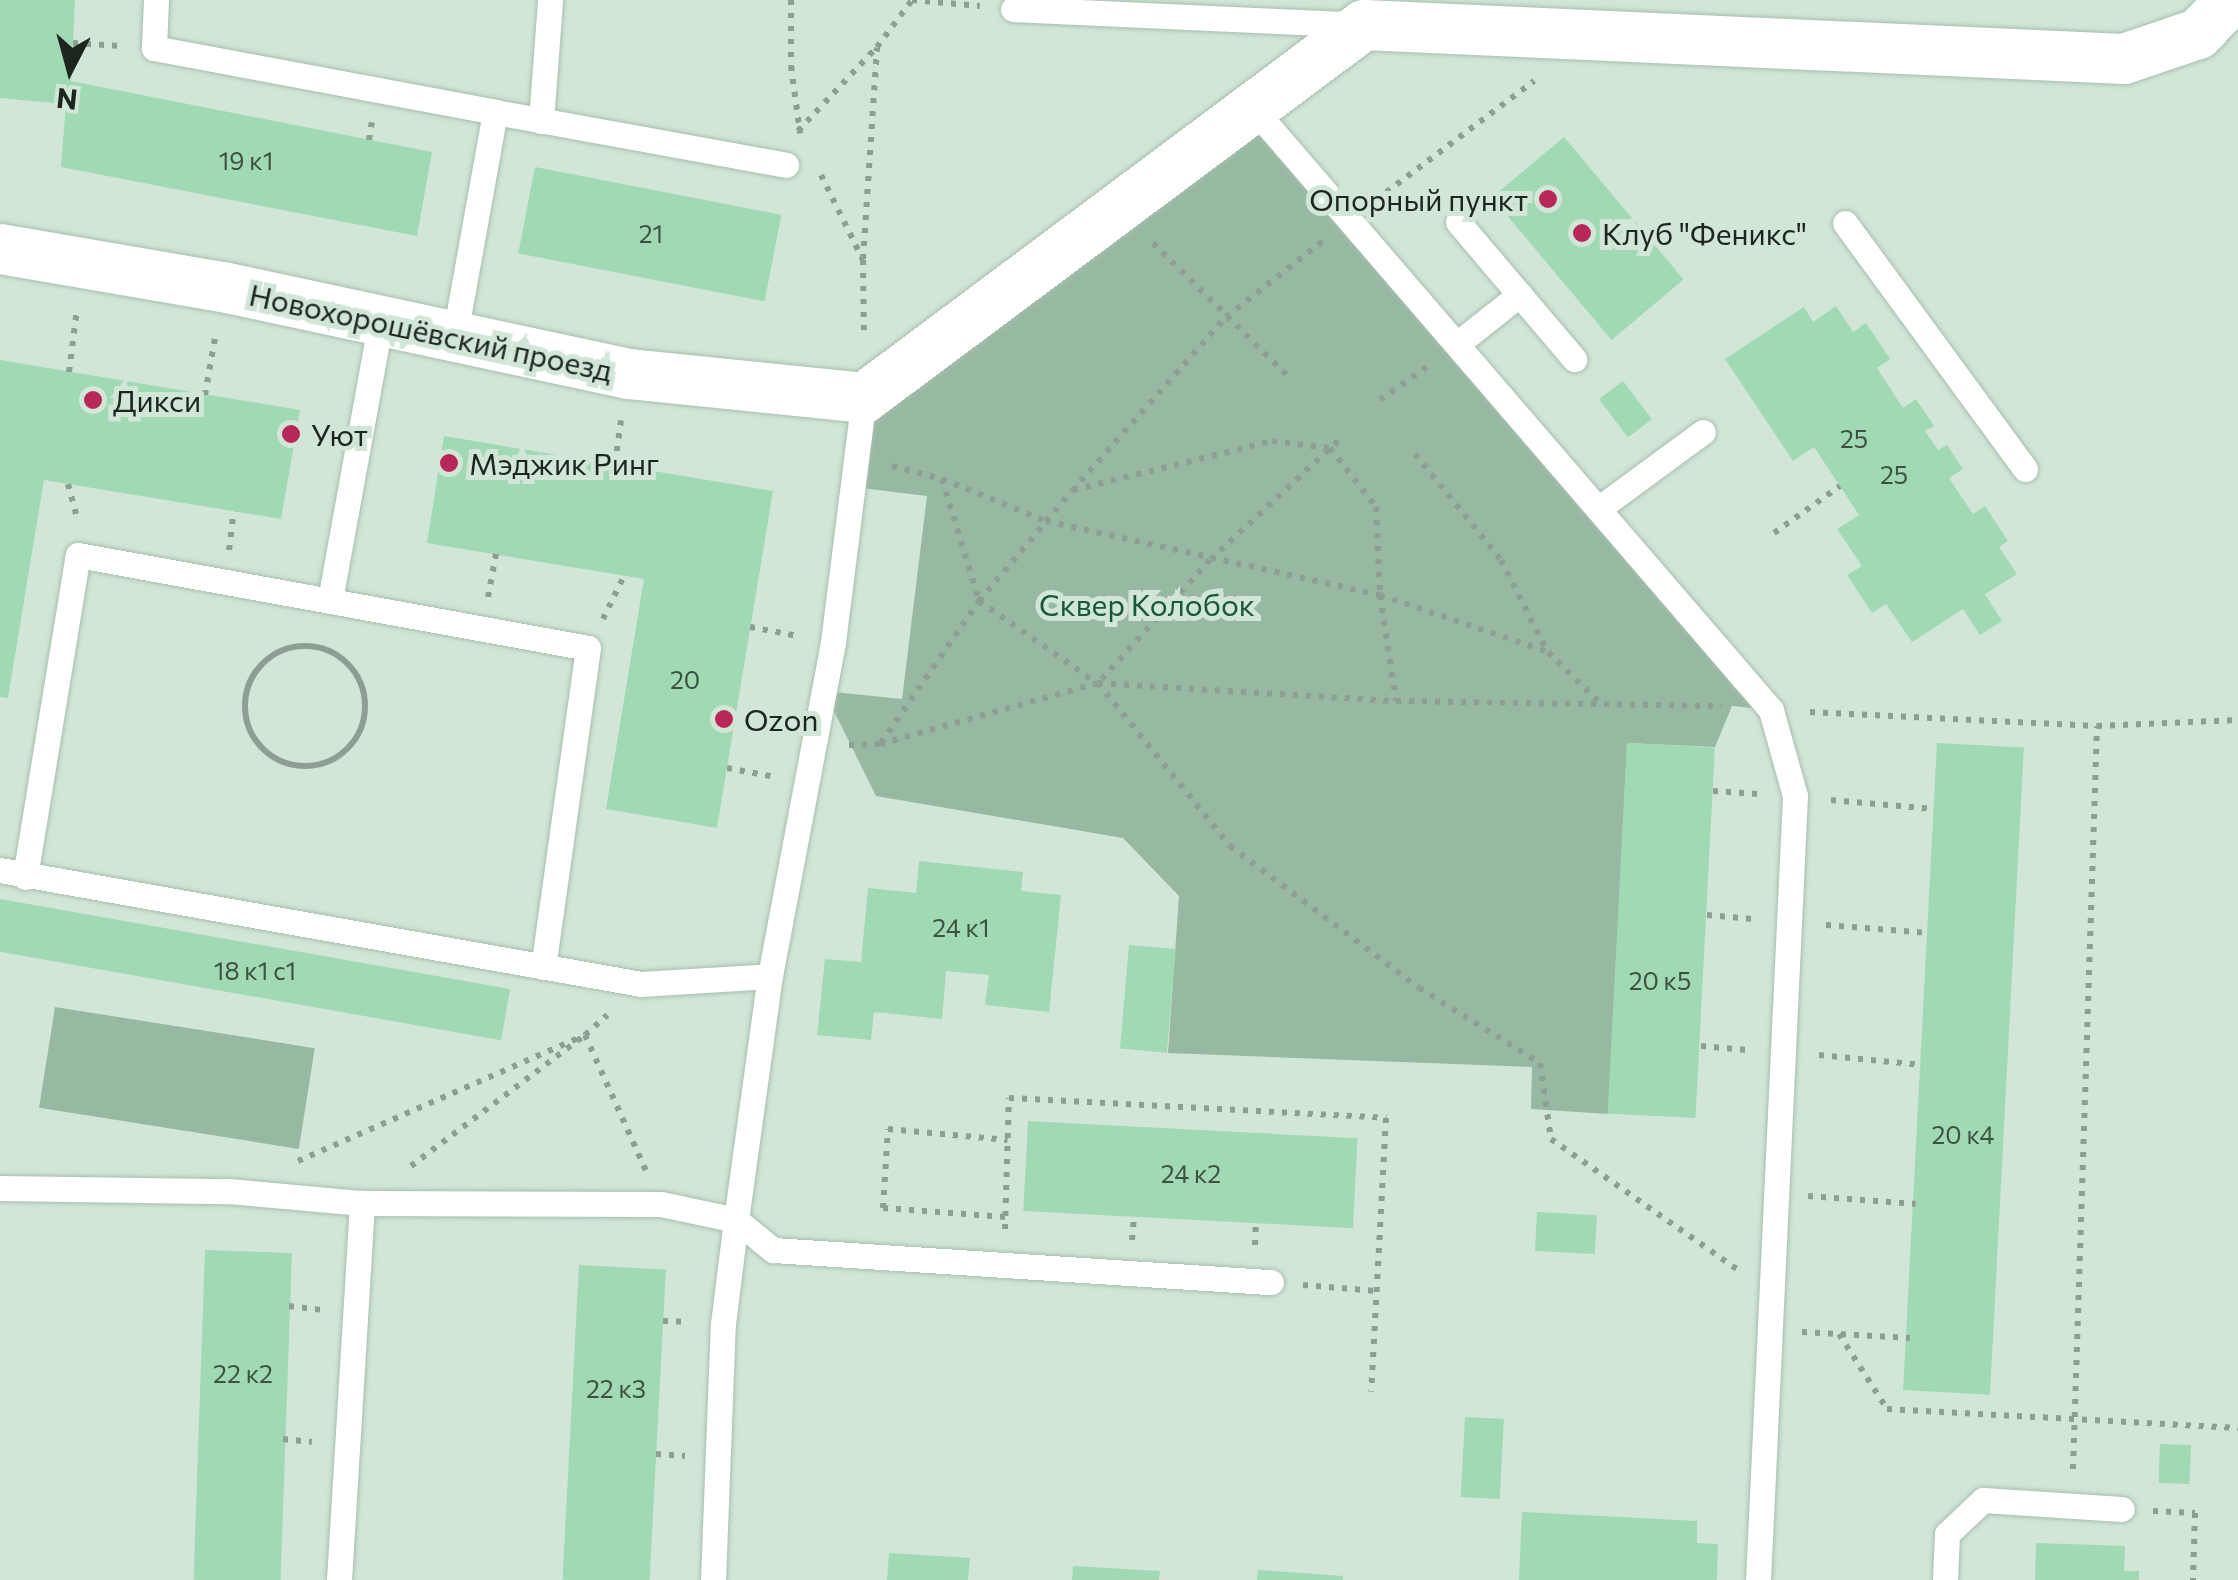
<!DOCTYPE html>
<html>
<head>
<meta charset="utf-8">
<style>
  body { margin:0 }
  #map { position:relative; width:2238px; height:1580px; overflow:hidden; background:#d2e6d8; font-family:Commissioner,sans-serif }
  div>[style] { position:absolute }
  .green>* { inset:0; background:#97b9a2; transform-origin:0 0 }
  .building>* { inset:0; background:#a0d9b3; transform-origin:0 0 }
  .path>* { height:6px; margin-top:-3px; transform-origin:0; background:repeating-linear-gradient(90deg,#8e9e93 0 5px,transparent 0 13px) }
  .path>.ring { margin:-3px; padding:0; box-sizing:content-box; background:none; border:6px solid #8e9e93; border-radius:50% }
  .roads { filter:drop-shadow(0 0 2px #a9beaf) drop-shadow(0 0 2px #a9beaf) }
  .service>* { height:25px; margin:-12.5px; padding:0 12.5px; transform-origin:12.5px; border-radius:12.5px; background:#fff }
  .minor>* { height:50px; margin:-25px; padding:0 25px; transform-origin:25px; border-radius:25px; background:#fff }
  .dots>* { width:28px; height:28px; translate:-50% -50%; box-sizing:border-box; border:5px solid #d2e6d8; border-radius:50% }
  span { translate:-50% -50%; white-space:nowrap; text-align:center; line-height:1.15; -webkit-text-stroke:10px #d2e6d8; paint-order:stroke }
  .number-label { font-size:25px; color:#3e5244 }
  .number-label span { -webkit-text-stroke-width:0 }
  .poi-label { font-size:30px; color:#1d251f }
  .right { translate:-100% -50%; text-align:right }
  .left { translate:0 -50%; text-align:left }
  .street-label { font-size:30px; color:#1d251f }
  .park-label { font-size:30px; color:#195936 }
  .north { position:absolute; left:20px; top:20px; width:100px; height:100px; -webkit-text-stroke:8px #d2e6d8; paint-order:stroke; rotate:186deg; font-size:28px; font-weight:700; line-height:40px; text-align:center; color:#1d251f }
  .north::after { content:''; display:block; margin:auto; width:35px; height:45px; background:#1d251f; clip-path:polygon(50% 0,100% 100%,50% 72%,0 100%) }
</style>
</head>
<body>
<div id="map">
  <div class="green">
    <div style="clip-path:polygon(1252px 107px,1771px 710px,1732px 706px,1715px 747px,1627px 743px,1609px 1114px,1531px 1109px,1532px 1067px,1168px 1053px,1179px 896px,1123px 838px,876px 796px,824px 691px,902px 699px,927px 496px,853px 487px,864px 398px)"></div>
    <div style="left:55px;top:1007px;width:263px;height:102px;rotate:9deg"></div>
  </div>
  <div class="building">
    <div style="clip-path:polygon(0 0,75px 0,71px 81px,432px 152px,417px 236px,61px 167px,66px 104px,0 98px)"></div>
    <div style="left:1564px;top:137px;width:186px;height:94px;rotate:50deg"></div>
    <div style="left:535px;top:167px;width:251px;height:88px;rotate:11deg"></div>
    <div style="clip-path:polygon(1836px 306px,1853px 332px,1866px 323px,1890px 359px,1877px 368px,1903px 408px,1916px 399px,1934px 426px,1925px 431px,1938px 450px,1947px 445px,1963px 469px,1949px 478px,1973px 514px,1985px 506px,2008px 541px,1999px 547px,2017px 574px,1985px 594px,2002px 621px,1980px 635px,1963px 609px,1912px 642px,1886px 604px,1872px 613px,1847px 575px,1862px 566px,1837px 529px,1859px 515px,1814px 447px,1793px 461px,1725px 359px,1804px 307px,1813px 322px)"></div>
    <div style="clip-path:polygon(0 360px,300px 410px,281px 519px,44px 480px,8px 698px,0 697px)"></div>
    <div style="left:1623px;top:381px;width:48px;height:30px;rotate:53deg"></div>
    <div style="clip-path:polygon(444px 436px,773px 491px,717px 828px,606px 809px,644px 579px,427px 543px)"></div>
    <div style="left:1627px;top:743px;width:88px;height:371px;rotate:3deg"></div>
    <div style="left:1937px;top:743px;width:87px;height:648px;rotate:3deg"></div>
    <div style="clip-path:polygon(919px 861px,1023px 872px,1021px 891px,1061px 895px,1049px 1012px,985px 1005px,989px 975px,946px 971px,942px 1019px,874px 1012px,871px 1040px,817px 1035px,825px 959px,861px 962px,868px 888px,916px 893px)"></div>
    <div style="left:0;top:899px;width:518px;height:52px;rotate:10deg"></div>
    <div style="left:1129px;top:945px;width:47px;height:104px;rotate:5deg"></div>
    <div style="left:1028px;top:1121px;width:330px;height:90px;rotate:3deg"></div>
    <div style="left:1537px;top:1212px;width:60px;height:39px;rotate:3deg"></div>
    <div style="left:205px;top:1250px;width:87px;height:330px;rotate:2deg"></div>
    <div style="left:579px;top:1265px;width:87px;height:315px;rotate:3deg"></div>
    <div style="left:1465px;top:1417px;width:39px;height:80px;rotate:3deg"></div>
    <div style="left:2160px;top:1444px;width:31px;height:39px;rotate:2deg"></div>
    <div style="clip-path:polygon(1522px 1512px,1697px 1521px,1697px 1543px,1718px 1544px,1717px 1580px,1519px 1580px)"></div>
    <div style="clip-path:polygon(2036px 1543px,2125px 1546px,2124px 1571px,2139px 1571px,2139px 1580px,2035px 1580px)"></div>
    <div style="clip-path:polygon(889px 1553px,970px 1558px,968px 1580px,887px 1580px)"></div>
    <div style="clip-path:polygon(1073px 1566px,1160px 1571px,1159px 1580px,1072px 1580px)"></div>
    <div style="clip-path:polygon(1258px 1570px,1343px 1576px,1343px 1580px,1257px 1580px)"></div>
  </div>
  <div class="path">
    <div style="left:791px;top:0;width:66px;rotate:90deg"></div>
    <div style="left:791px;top:66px;width:68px;rotate:82.3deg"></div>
    <div style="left:912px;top:0;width:68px;rotate:5deg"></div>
    <div style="left:73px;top:43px;width:48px;rotate:3.6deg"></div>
    <div style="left:798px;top:131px;width:115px;rotate:-46.8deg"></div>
    <div style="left:877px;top:47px;width:59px;rotate:-53.3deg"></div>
    <div style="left:369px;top:140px;width:18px;rotate:-81deg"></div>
    <div style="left:821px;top:175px;width:95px;rotate:63.7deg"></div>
    <div style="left:863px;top:260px;width:78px;rotate:89.3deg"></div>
    <div style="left:1376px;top:200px;width:198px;rotate:-37deg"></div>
    <div style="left:1153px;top:243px;width:191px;rotate:44.6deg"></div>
    <div style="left:863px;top:259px;width:212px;rotate:-86.2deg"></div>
    <div style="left:69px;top:372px;width:64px;rotate:-82.8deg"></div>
    <div style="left:205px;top:395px;width:64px;rotate:-80.1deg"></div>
    <div style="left:1380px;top:400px;width:59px;rotate:-35.3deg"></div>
    <div style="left:1338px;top:441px;width:175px;rotate:137.1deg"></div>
    <div style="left:1210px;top:560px;width:166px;rotate:132.3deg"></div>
    <div style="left:1098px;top:683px;width:210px;rotate:51deg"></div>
    <div style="left:1230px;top:846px;width:236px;rotate:36.9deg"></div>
    <div style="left:1419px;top:988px;width:142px;rotate:31.8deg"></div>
    <div style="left:1540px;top:1063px;width:77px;rotate:81.8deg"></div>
    <div style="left:1551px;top:1139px;width:228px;rotate:35deg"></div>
    <div style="left:1415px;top:454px;width:136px;rotate:50.9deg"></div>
    <div style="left:1501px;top:560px;width:102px;rotate:63.2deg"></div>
    <div style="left:615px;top:464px;width:44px;rotate:-82.2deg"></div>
    <div style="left:892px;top:466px;width:52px;rotate:14.6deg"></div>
    <div style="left:942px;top:479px;width:112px;rotate:22deg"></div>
    <div style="left:1046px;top:521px;width:342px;rotate:12.5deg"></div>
    <div style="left:1380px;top:595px;width:177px;rotate:18.7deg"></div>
    <div style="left:1548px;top:652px;width:74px;rotate:44.5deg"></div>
    <div style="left:942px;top:479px;width:127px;rotate:73.1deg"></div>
    <div style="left:979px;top:601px;width:144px;rotate:34.8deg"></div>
    <div style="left:68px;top:484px;width:38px;rotate:75deg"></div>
    <div style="left:1073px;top:490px;width:205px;rotate:-13.8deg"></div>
    <div style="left:1272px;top:441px;width:58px;rotate:6.9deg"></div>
    <div style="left:1330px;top:448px;width:75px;rotate:52.1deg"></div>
    <div style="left:1376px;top:507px;width:88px;rotate:87.4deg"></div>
    <div style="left:1380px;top:595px;width:107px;rotate:81.4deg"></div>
    <div style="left:1774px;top:533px;width:81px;rotate:-35.5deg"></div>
    <div style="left:229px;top:550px;width:39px;rotate:-83deg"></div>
    <div style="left:488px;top:597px;width:44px;rotate:-79.5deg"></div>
    <div style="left:603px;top:619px;width:48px;rotate:-64deg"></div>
    <div style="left:750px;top:627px;width:49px;rotate:10.6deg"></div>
    <div class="ring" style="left:245px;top:646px;width:114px;height:114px"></div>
    <div style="left:1810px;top:712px;width:287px;rotate:2.8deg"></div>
    <div style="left:2097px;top:726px;width:141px;rotate:-2.4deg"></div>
    <div style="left:881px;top:743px;width:173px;rotate:-55.4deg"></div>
    <div style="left:979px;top:601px;width:144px;rotate:-49.8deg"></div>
    <div style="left:1072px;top:491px;width:232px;rotate:-48.5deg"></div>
    <div style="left:1226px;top:317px;width:123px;rotate:-38.1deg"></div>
    <div style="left:849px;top:745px;width:31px;rotate:-2deg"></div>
    <div style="left:880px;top:744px;width:226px;rotate:-15.6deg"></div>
    <div style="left:1098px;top:683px;width:299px;rotate:3.5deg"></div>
    <div style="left:1396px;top:701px;width:326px;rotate:0.9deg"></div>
    <div style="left:727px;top:768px;width:49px;rotate:10.6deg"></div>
    <div style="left:1713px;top:791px;width:46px;rotate:3.7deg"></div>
    <div style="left:1831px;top:800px;width:103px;rotate:5deg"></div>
    <div style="left:1707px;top:915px;width:46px;rotate:5deg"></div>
    <div style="left:1826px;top:925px;width:103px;rotate:4.4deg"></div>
    <div style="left:1701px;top:1046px;width:46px;rotate:5deg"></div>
    <div style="left:1819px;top:1055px;width:104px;rotate:5.5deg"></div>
    <div style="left:298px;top:1161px;width:313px;rotate:-23.7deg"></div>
    <div style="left:585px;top:1035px;width:30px;rotate:-42deg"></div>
    <div style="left:411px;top:1166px;width:218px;rotate:-37deg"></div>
    <div style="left:585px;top:1035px;width:149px;rotate:65.8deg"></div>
    <div style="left:1808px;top:1196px;width:108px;rotate:4.2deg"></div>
    <div style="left:1005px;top:1217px;width:122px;rotate:-175.8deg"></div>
    <div style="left:883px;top:1208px;width:79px;rotate:-86.4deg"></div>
    <div style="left:888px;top:1129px;width:120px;rotate:5.3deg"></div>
    <div style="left:1005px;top:1229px;width:131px;rotate:-88.3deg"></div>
    <div style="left:1009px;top:1098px;width:378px;rotate:3deg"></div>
    <div style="left:1386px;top:1118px;width:274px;rotate:93.1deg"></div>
    <div style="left:1132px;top:1240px;width:24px;rotate:-85deg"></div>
    <div style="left:1255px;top:1245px;width:24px;rotate:-88deg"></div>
    <div style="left:1303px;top:1285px;width:74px;rotate:4.6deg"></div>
    <div style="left:289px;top:1306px;width:34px;rotate:7deg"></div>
    <div style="left:663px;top:1321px;width:24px;rotate:2deg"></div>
    <div style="left:1802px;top:1332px;width:108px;rotate:3.2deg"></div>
    <div style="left:1839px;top:1334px;width:89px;rotate:57.4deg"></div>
    <div style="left:1887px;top:1409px;width:352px;rotate:3.1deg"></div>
    <div style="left:283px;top:1439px;width:29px;rotate:6deg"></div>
    <div style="left:656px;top:1454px;width:29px;rotate:4deg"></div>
    <div style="left:2073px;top:1469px;width:743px;rotate:-88.15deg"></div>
    <div style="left:2153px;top:1511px;width:42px;rotate:2.7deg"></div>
    <div style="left:2195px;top:1513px;width:67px;rotate:91.7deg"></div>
  </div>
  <div class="roads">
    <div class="service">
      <div style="left:156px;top:0;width:48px;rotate:92.4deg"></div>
      <div style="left:154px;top:48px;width:347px;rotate:10.6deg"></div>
      <div style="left:495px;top:112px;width:227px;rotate:100.2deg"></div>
      <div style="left:1013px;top:9px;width:346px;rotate:2.6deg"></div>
      <div style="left:1252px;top:107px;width:796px;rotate:49.28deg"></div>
      <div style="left:1771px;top:710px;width:89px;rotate:74.4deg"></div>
      <div style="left:1795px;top:796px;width:785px;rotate:92.7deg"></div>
      <div style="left:495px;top:112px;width:296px;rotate:10.3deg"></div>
      <div style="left:541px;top:121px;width:121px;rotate:-85.7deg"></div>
      <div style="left:1458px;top:222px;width:180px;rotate:49.7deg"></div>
      <div style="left:1845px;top:223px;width:305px;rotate:53.8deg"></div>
      <div style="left:1457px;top:344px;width:80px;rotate:-38.4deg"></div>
      <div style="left:1598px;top:509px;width:130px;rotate:-36.3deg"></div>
      <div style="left:330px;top:600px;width:285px;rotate:-79.7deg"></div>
      <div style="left:0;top:870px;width:651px;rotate:10.08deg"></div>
      <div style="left:641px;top:984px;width:129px;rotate:-3.5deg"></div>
      <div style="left:25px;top:877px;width:326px;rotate:-80.7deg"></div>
      <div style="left:78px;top:555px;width:518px;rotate:10.33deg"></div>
      <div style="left:588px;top:648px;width:322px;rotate:98deg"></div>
      <div style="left:0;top:1188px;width:229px;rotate:0.8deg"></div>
      <div style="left:229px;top:1191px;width:134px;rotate:5.2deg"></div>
      <div style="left:362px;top:1203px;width:299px;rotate:0.2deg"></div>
      <div style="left:661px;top:1204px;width:77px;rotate:12deg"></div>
      <div style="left:736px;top:1220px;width:48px;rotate:39deg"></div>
      <div style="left:773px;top:1250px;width:499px;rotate:3.7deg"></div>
      <div style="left:339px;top:1580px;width:378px;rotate:-86.5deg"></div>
      <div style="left:713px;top:1580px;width:256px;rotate:-87.8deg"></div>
      <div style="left:723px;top:1324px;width:105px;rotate:-82.9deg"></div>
      <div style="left:736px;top:1220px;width:246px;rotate:-82.1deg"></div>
      <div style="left:770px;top:976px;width:340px;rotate:-79.3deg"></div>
      <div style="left:833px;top:642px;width:246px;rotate:-82.8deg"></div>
      <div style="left:1945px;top:1580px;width:46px;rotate:-87.5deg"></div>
      <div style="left:1947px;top:1534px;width:50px;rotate:-43.4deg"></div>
      <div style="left:1983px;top:1500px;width:139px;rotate:3.7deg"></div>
    </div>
    <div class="minor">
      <div style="left:0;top:249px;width:226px;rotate:9.7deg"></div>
      <div style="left:223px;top:287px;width:414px;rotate:12.1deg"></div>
      <div style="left:628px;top:374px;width:237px;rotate:5.8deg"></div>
      <div style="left:864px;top:398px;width:624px;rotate:-36.72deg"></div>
      <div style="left:1364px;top:25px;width:761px;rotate:2.56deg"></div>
      <div style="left:2124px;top:59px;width:78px;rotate:-18.7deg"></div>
      <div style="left:2198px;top:34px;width:47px;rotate:-45.9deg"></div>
    </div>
  </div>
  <div class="dots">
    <div style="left:1548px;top:199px;background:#b6285a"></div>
    <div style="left:1582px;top:233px;background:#b6285a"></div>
    <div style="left:93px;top:400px;background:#b6285a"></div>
    <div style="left:291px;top:434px;background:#b6285a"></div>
    <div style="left:449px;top:463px;background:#b6285a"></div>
    <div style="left:724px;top:719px;background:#b6285a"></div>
  </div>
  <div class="number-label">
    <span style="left:246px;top:160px">19 к1</span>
    <span style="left:651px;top:233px">21</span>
    <span style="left:1854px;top:438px">25</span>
    <span style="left:1894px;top:474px">25</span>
    <span style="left:685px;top:679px">20</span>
    <span style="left:961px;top:927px">24 к1</span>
    <span style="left:255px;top:970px">18 к1 с1</span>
    <span style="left:1660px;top:980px">20 к5</span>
    <span style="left:1963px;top:1134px">20 к4</span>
    <span style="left:1191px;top:1173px">24 к2</span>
    <span style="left:243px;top:1373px">22 к2</span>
    <span style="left:616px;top:1388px">22 к3</span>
  </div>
  <div class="poi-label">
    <span class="right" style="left:1528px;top:199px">Опорный пункт</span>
    <span class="left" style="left:1602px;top:233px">Клуб "Феникс"</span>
    <span class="left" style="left:113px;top:400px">Дикси</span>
    <span class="left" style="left:311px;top:434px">Уют</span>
    <span class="left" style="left:469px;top:463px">Мэджик Ринг</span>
    <span class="left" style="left:744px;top:719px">Ozon</span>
  </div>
  <div class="street-label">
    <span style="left:431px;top:332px;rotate:12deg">Новохорошёвский проезд</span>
  </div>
  <div class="park-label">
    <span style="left:1147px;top:604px">Сквер Колобок</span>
  </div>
  <div class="north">N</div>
</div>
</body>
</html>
